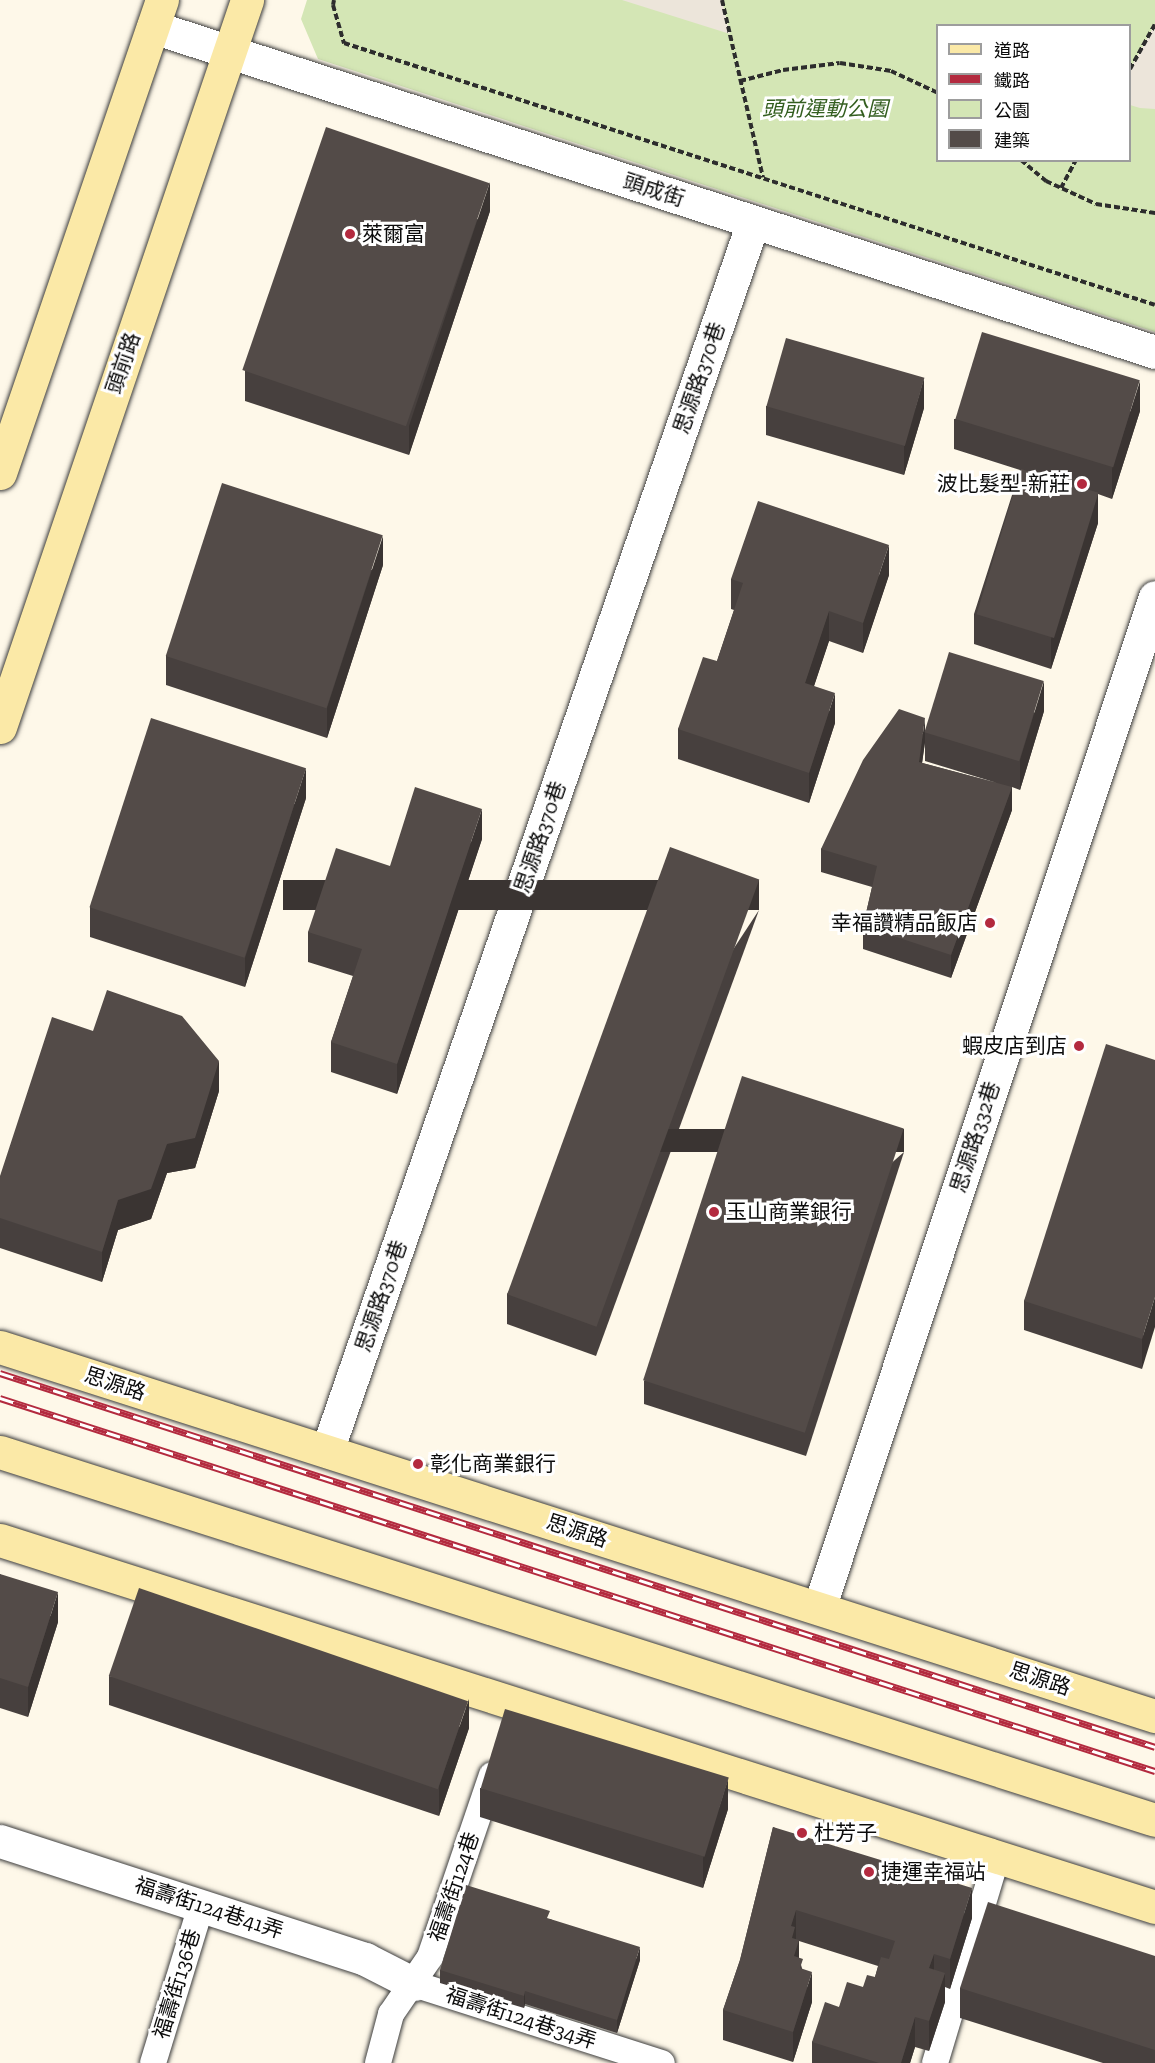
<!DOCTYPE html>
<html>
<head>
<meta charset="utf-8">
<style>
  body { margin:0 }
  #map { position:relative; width:1155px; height:2063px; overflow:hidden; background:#fef8e9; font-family:"Zilla Slab","Noto Sans TC",serif }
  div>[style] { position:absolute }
  .green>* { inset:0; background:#d4e6b5 }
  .plaza>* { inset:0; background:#ece5da }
  .path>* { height:4px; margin-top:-2px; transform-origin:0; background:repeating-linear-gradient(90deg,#2d2d2d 0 6px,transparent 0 9px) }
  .roads { filter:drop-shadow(0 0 2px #3e3e3e) drop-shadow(0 0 2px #3e3e3e) }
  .lane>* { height:26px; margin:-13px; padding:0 13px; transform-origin:13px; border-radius:13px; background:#fff }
  .street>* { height:33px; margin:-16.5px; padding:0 16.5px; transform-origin:16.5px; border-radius:16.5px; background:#fff }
  .secondary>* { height:33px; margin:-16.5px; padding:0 16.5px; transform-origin:16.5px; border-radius:16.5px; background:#fbe9a7 }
  .rail>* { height:7px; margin-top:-3.5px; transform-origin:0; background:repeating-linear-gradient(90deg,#fff 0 14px,#b32a3f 0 28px); box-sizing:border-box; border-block:2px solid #b32a3f }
  .wall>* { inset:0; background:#47403e }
  .shaded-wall>* { inset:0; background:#3a3432; transform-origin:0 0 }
  .building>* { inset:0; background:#534b48; transform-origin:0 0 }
  .dots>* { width:16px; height:16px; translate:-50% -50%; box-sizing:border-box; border:3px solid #fff; border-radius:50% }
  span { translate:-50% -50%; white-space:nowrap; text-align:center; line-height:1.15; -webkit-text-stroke:6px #fff; paint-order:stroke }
  .park-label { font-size:21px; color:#335e1f; font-style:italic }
  .street-label { font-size:21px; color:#0b0b0b }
  .poi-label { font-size:21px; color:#0b0b0b }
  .left { translate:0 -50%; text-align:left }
  .right { translate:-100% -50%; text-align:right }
  .legend { position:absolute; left:936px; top:24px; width:195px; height:138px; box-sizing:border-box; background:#fff; border:2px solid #9d9d9d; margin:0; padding:8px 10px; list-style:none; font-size:18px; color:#0b0b0b }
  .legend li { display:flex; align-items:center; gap:12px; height:30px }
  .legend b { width:30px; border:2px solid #9d9d9d }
</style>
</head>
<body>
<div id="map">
  <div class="green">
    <div style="clip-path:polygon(evenodd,307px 0,1155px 0,1155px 332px,318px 59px,301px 19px,307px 0,938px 26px,1130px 26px,1130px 160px,938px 160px,938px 26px)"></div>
  </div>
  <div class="plaza">
    <div style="clip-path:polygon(622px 0,722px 0,730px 34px)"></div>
    <div style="clip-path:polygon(1155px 24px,1155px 109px,1140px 108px,1130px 105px,1130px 69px)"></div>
  </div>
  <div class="path">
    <div style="left:334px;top:0;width:5px;rotate:101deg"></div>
    <div style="left:333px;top:5px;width:40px;rotate:74deg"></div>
    <div style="left:344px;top:43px;width:852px;rotate:17.9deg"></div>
    <div style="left:722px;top:0;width:182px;rotate:77deg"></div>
    <div style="left:1130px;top:69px;width:51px;rotate:-60.9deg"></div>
    <div style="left:740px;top:81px;width:44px;rotate:-14.3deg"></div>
    <div style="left:783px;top:70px;width:57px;rotate:-7deg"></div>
    <div style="left:840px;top:63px;width:52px;rotate:8.9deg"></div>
    <div style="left:891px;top:71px;width:52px;rotate:25.1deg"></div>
    <div style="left:1021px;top:160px;width:33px;rotate:40deg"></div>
    <div style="left:1046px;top:181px;width:55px;rotate:24.7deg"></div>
    <div style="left:1096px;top:204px;width:60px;rotate:8.7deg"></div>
    <div style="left:1061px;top:188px;width:32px;rotate:-62deg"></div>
  </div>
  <div class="roads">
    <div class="lane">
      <div style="left:414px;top:1984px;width:260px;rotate:17.7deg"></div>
      <div style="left:153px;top:2063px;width:164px;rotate:-73deg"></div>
      <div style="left:378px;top:2063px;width:51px;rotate:-75.1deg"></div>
      <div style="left:391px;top:2014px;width:69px;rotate:-55.6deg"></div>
      <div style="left:430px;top:1957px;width:192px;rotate:-71.2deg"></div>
      <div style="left:935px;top:2063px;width:216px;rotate:-73.3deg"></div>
    </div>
    <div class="street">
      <div style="left:153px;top:27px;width:1053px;rotate:17.97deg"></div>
      <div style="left:327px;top:1451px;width:1301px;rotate:-70.88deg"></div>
      <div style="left:819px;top:1608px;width:1065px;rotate:-71.62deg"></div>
      <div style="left:0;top:1841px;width:384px;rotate:17.9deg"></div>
      <div style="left:365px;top:1959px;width:55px;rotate:27deg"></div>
    </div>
    <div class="secondary">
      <div style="left:0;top:473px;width:500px;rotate:-71.1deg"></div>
      <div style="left:0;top:727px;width:768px;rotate:-71.23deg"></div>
      <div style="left:0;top:1347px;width:1213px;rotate:17.72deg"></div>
      <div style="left:0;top:1452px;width:1212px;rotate:17.67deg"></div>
      <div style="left:0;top:1540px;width:1212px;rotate:17.63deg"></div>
    </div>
  </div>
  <div class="rail">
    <div style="left:0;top:1373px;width:1214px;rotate:17.94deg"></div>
    <div style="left:0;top:1398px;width:1214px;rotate:17.9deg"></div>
  </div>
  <div class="wall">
    <div style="clip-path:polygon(490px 211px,409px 455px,245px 401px,245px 371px)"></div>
    <div style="clip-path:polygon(766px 406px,924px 408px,904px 475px,766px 435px)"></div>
    <div style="clip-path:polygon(1140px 411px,1112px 499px,1098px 494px,1098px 523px,1051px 669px,974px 644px,974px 614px,1020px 470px,954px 449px,954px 419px)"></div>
    <div style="clip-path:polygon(383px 565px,327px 738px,166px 685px,166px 656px)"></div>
    <div style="clip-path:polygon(889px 575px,863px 653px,829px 641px,814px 686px,835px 723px,809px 803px,678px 759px,678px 729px,717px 661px,734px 610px,731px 609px,731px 579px)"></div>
    <div style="clip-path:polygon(evenodd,1044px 711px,1020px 790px,1012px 787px,1012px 810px,951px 978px,863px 949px,863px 926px,872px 887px,821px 872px,821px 849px,925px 731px,1044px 711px,925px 742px,925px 761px,997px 783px,922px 763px,925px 742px)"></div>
    <div style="clip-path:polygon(306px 798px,245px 987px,90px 937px,90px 907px)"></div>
    <div style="clip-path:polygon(482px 839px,397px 1094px,331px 1072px,331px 1042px,353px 976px,308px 962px,308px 932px,390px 866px)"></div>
    <div style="clip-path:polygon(759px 910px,596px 1356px,507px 1324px,507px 1294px)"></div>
    <div style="clip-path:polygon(1155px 1060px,1142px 1369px,1024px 1330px,1024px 1301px)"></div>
    <div style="clip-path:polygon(219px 1091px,195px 1168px,167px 1173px,151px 1219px,118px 1230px,102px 1282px,0 1248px,0 1176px)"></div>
    <div style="clip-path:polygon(904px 1152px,806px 1456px,644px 1404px,644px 1381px)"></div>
    <div style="clip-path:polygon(0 1574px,58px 1622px,28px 1717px,0 1708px)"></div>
    <div style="clip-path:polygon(109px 1676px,469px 1728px,439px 1816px,109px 1705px)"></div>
    <div style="clip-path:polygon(480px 1788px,728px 1809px,703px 1888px,480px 1817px)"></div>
    <div style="clip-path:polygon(773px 1827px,972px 1918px,950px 1989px,945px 1987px,945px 2002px,929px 2051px,915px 2047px,910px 2063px,812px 2063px,812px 2042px,839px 2007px,875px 1977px,878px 1966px,799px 1941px,799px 1958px,812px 2002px,793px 2062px,723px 2040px,723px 2010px,740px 1960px)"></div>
    <div style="clip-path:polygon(550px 1919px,640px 1960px,617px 2033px,525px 2004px,524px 2008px,440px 1983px,440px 1970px)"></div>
    <div style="clip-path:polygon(1155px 1956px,1155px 2063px,1103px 2063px,960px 2018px,960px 1988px)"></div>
  </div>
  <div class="shaded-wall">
    <div style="clip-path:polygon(490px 182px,490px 211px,409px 455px,409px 426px)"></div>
    <div style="clip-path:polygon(924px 378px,924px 408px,904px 475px,904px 446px)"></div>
    <div style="clip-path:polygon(1140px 381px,1140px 411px,1112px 499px,1112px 469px)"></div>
    <div style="clip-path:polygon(1098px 493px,1098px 523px,1051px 669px,1051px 639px)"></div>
    <div style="clip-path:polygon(383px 536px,383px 565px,327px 738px,327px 708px)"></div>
    <div style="clip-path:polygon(889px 545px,889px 575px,863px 653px,863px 623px)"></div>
    <div style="clip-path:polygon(829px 611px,829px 641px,805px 713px,805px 683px)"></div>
    <div style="clip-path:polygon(1044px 681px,1044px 711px,1020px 790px,1020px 760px)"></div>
    <div style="clip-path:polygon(835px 693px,835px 723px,809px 803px,809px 773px)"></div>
    <div style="clip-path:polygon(925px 718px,925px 742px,919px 785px,919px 762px)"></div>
    <div style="clip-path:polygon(306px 768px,306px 798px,245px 987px,245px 958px)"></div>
    <div style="clip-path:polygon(1012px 787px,1012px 810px,951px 978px,951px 955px)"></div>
    <div style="clip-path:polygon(482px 809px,482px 839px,397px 1094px,397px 1064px)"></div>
    <div style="left:759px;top:880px;width:30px;height:476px;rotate:90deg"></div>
    <div style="clip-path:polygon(219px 1061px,219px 1091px,195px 1168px,167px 1173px,151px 1219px,118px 1230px,102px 1282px,102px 1252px,118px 1200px,167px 1144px)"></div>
    <div style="left:904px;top:1129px;width:23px;height:319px;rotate:90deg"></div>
    <div style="clip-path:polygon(1155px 1297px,1155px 1327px,1142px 1369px,1142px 1339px)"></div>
    <div style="clip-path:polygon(58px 1592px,58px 1622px,28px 1717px,28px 1687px)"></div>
    <div style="clip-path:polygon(469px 1699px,469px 1728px,439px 1816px,439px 1786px)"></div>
    <div style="clip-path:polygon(728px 1779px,728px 1809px,703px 1888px,703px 1858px)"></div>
    <div style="clip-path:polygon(972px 1888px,972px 1918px,950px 1989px,950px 1959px)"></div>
    <div style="clip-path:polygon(796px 1910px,796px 1940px,799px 1940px,799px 1970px,794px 1986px,791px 1926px)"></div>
    <div style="clip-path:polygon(640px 1947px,640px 1960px,617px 2033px,617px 2020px)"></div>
    <div style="clip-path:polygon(934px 1954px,934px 1984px,929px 1968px)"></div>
    <div style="clip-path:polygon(812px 1972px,812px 2002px,793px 2062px,793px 2032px)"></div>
    <div style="clip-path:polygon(945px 1973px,945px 2002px,929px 2051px,929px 2021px)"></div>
    <div style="clip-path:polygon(525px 1991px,525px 2004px,524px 2008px,524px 1996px)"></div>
    <div style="clip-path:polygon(915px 2017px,915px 2047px,910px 2063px,901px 2063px)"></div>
  </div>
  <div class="building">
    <div style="left:326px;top:127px;width:173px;height:257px;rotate:19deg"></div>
    <div style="left:982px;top:332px;width:165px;height:91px;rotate:17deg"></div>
    <div style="left:786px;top:338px;width:144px;height:71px;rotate:16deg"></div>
    <div style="left:1021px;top:469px;width:81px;height:152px;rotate:17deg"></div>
    <div style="left:222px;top:483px;width:169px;height:182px;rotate:18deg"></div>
    <div style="clip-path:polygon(758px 501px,889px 545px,863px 623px,829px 611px,805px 683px,835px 693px,809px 773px,678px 729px,703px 657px,717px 661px,743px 583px,731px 579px)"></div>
    <div style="left:949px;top:652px;width:99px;height:84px;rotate:17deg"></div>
    <div style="clip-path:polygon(899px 709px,925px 718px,919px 762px,1012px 787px,951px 955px,863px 926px,877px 866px,821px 849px,863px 760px)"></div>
    <div style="left:151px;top:718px;width:163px;height:199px;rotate:18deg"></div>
    <div style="clip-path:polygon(415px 787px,482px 809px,397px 1064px,331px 1042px,362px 949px,308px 932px,336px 848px,390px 866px)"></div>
    <div style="left:670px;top:847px;width:95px;height:476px;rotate:20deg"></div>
    <div style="clip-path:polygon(107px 990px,182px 1016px,219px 1061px,195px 1138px,167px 1144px,151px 1189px,118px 1200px,102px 1252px,0 1218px,0 1176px,52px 1017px,93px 1031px)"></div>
    <div style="clip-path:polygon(1106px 1044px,1155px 1060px,1155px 1297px,1142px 1339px,1024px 1301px)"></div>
    <div style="left:742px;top:1076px;width:170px;height:320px;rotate:18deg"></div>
    <div style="clip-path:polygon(0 1574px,58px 1592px,28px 1687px,0 1678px)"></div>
    <div style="left:139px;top:1588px;width:348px;height:93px;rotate:19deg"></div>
    <div style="left:505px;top:1709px;width:234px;height:83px;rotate:17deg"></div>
    <div style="clip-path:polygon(773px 1827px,972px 1888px,950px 1959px,934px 1954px,929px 1968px,945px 1973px,929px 2021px,915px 2017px,901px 2063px,879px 2063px,812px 2042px,825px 2002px,839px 2007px,847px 1982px,863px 1987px,867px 1975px,875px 1977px,881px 1957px,889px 1959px,895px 1941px,796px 1910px,791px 1926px,795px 1927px,792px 1938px,799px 1940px,794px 1956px,803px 1959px,800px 1968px,812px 1972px,793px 2032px,723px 2010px,740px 1960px)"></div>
    <div style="clip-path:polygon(466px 1885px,550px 1911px,547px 1918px,640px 1947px,617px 2020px,525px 1991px,524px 1996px,440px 1970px)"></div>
    <div style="clip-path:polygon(988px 1902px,1155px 1956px,1155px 2050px,960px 1988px)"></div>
  </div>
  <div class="dots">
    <div style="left:350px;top:234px;background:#b32a3f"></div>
    <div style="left:1082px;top:484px;background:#b32a3f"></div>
    <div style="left:990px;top:923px;background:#b32a3f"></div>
    <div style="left:1079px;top:1046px;background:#b32a3f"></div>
    <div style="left:714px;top:1212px;background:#b32a3f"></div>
    <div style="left:418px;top:1464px;background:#b32a3f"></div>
    <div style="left:802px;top:1833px;background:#b32a3f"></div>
    <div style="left:869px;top:1872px;background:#b32a3f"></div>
  </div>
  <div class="park-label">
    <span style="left:825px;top:109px">頭前運動公園</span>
  </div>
  <div class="street-label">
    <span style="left:654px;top:190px;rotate:18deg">頭成街</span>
    <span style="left:123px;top:363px;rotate:-71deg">頭前路</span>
    <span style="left:699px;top:378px;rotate:-71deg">思源路370巷</span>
    <span style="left:540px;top:837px;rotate:-71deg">思源路370巷</span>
    <span style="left:975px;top:1137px;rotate:-72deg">思源路332巷</span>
    <span style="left:381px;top:1296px;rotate:-71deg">思源路370巷</span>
    <span style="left:115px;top:1384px;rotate:18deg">思源路</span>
    <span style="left:577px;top:1531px;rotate:18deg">思源路</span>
    <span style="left:1040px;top:1679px;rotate:18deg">思源路</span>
    <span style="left:454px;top:1887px;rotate:-71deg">福壽街124巷</span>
    <span style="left:209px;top:1908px;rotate:18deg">福壽街124巷41弄</span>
    <span style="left:177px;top:1984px;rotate:-73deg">福壽街136巷</span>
    <span style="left:521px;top:2018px;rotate:18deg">福壽街124巷34弄</span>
  </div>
  <div class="poi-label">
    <span class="left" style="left:362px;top:234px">萊爾富</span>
    <span class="right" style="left:1070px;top:484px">波比髮型-新莊</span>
    <span class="right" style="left:978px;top:923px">幸福讚精品飯店</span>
    <span class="right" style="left:1067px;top:1046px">蝦皮店到店</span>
    <span class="left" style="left:726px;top:1212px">玉山商業銀行</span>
    <span class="left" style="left:430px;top:1464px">彰化商業銀行</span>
    <span class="left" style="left:814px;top:1833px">杜芳子</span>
    <span class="left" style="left:881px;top:1872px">捷運幸福站</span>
  </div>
  <ul class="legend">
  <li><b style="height:8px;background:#fbe9a7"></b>道路</li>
  <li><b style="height:8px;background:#b32a3f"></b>鐵路</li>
  <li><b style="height:16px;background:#d4e6b5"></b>公園</li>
  <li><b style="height:16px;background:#534b48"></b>建築</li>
  </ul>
</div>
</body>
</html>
